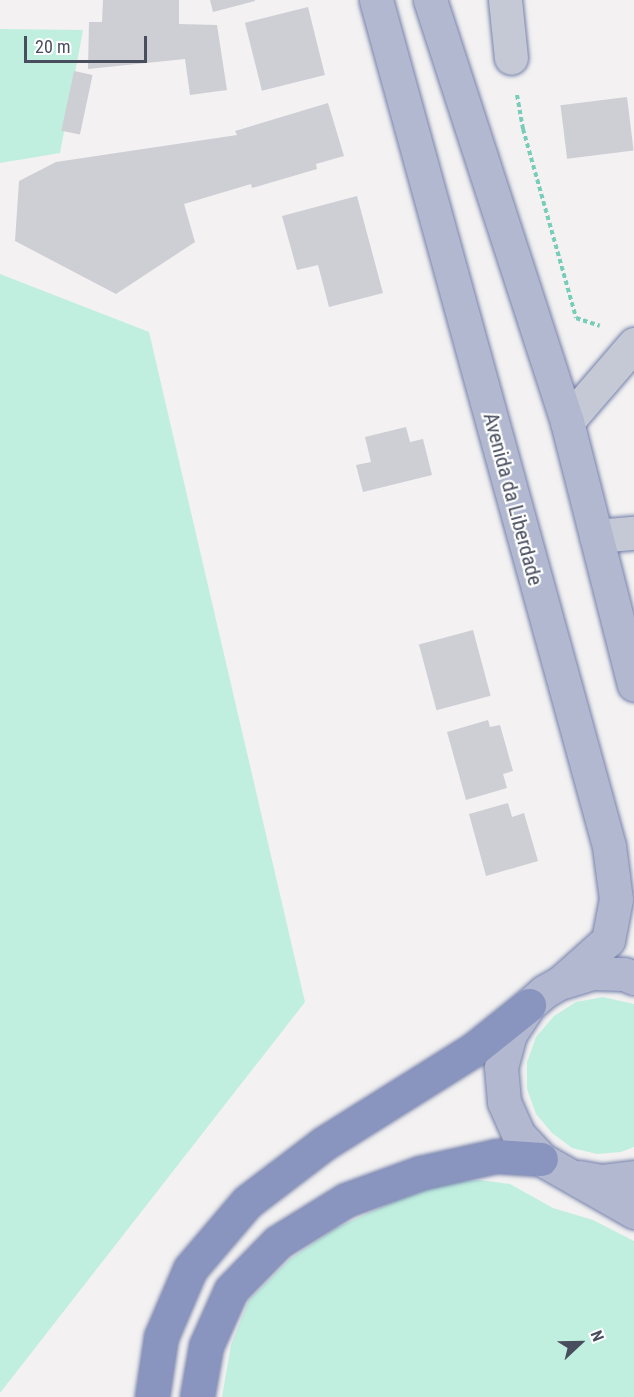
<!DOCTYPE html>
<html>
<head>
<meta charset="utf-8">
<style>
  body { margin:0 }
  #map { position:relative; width:634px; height:1397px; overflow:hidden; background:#f3f1f1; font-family:"Roboto Condensed",sans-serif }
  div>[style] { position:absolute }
  .green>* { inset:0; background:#c0efdf }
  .building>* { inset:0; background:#cdcfd5; transform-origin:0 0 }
  .path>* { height:4px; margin-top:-2px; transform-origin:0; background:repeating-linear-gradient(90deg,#78cdb9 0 4.5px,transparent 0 7.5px) }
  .roads { filter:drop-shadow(0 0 2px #7480aa) drop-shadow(0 0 2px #7480aa) }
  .minor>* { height:33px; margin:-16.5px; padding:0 16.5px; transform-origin:16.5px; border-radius:16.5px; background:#c4c9d5 }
  .major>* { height:33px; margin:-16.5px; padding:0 16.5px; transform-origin:16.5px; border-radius:16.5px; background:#b1b8cf }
  .highway>* { height:33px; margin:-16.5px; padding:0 16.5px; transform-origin:16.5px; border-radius:16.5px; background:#8995bf }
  span { translate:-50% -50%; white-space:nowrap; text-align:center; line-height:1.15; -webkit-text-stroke:4.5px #fff; paint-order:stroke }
  .street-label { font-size:21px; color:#484e5e }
  .north { position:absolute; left:550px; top:1313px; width:60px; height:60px; -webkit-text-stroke:4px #fff; paint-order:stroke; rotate:68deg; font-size:16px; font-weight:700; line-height:24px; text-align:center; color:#484e5e }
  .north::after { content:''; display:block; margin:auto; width:21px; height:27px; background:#484e5e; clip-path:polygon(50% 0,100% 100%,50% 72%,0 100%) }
  .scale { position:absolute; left:24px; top:36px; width:123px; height:27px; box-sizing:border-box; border:3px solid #484e5e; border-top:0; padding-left:8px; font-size:18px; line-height:21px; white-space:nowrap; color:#484e5e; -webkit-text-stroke:4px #fff; paint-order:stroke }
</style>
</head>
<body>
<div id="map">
  <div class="green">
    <div style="clip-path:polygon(0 29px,83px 30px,60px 153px,0 163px)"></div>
    <div style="clip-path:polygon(0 274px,149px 332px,305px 1002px,0 1393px)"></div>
    <div style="clip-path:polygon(603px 997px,634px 1004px,634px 1147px,621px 1152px,597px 1154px,572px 1148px,552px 1133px,536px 1114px,527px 1089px,527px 1062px,536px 1037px,554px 1016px,576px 1002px)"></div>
    <div style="clip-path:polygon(479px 1180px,510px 1184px,553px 1208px,593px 1220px,634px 1241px,634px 1397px,222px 1397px,231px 1345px,249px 1300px,290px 1259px,336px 1228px,397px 1200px,447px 1182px)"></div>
  </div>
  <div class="building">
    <div style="clip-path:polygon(103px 0,179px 0,179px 24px,217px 25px,227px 90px,190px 95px,185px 59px,88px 69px,89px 22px,102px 22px)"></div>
    <div style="clip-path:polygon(210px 0,255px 0,255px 1px,213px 12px)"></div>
    <div style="left:308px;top:7px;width:70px;height:65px;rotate:76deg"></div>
    <div style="left:74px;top:71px;width:19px;height:61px;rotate:12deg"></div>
    <div style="left:627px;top:97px;width:54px;height:67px;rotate:83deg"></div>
    <div style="clip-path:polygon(328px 103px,344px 156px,316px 164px,317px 169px,252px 188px,251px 184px,184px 204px,195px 242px,116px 294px,15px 241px,19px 181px,56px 162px,237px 135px,235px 131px)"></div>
    <div style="clip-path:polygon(357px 196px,383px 293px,329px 307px,318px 265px,297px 270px,282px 216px)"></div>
    <div style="clip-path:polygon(406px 427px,410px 442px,423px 439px,432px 475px,363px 492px,356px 465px,371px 462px,365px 437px)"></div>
    <div style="left:473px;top:630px;width:68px;height:56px;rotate:75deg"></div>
    <div style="clip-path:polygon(488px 720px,490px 727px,500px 725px,513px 771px,503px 774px,507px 788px,466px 800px,447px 732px)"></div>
    <div style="clip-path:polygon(508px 803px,512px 817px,524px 813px,538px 861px,486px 876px,469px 814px)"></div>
  </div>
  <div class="path">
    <div style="left:517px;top:95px;width:35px;rotate:80deg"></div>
    <div style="left:523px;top:129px;width:196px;rotate:74.3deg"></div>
    <div style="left:576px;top:318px;width:25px;rotate:18deg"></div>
  </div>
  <div class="roads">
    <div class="minor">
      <div style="left:505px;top:0;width:58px;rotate:84.1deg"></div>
      <div style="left:567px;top:422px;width:103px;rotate:-49.3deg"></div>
      <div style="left:596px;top:536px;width:38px;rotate:-5deg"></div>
    </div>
    <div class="major">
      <div style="left:376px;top:0;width:877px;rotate:74.6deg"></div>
      <div style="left:609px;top:846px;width:53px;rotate:82.5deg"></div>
      <div style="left:616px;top:899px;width:42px;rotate:101deg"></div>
      <div style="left:608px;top:940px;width:63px;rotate:138.2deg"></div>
      <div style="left:561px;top:982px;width:20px;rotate:150deg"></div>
      <div style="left:544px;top:992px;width:20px;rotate:139deg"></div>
      <div style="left:529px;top:1005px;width:35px;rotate:123deg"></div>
      <div style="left:510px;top:1034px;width:34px;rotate:105deg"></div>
      <div style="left:501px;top:1067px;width:35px;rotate:85deg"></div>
      <div style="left:504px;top:1102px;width:35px;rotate:66deg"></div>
      <div style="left:518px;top:1134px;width:34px;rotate:47deg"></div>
      <div style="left:541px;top:1159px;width:107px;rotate:29.7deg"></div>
      <div style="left:430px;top:0;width:444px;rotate:72deg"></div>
      <div style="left:567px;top:422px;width:271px;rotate:75.7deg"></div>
      <div style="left:563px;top:982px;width:30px;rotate:-17deg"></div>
      <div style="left:592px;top:973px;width:32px;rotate:2deg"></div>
      <div style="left:624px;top:974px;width:11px;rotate:22deg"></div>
      <div style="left:579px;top:1177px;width:23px;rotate:10deg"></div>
      <div style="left:602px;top:1181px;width:32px;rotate:-7deg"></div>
    </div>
    <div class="highway">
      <div style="left:152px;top:1397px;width:61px;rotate:-81.5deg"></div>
      <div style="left:161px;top:1337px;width:74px;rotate:-66.9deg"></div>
      <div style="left:190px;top:1269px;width:88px;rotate:-49.6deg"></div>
      <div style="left:247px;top:1202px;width:96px;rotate:-37.3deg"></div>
      <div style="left:323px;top:1144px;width:177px;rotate:-32.1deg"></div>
      <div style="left:473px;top:1050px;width:72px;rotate:-38.8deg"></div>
      <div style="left:197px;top:1397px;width:52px;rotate:-80deg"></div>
      <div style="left:206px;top:1346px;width:61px;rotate:-65.9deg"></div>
      <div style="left:231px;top:1290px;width:67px;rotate:-45.6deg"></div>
      <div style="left:278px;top:1242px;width:80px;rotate:-31.7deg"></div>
      <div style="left:346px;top:1200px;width:79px;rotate:-20deg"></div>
      <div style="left:420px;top:1173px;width:78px;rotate:-12.6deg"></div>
      <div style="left:496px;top:1156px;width:45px;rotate:3.8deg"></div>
    </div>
  </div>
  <div class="street-label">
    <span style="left:513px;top:499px;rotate:75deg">Avenida da Liberdade</span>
  </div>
  <div class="north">N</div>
  <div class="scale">20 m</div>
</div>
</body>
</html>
